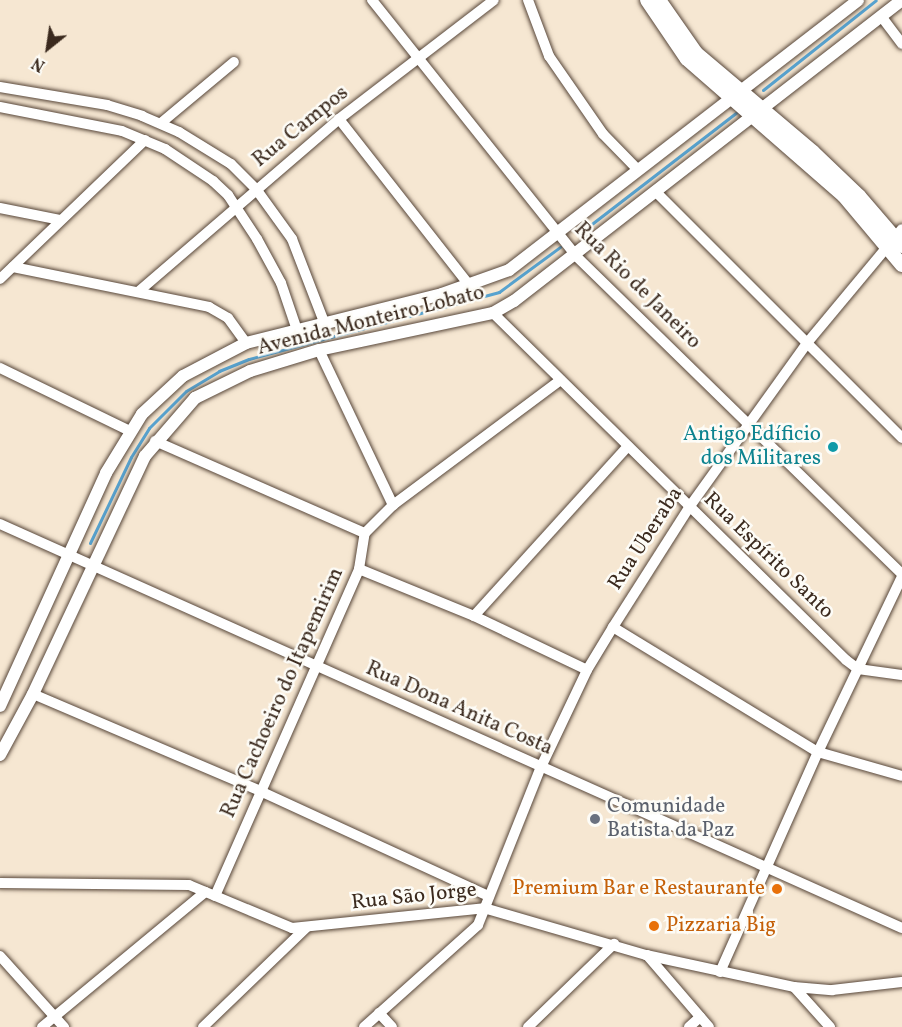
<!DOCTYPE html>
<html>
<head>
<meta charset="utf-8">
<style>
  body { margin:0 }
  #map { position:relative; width:902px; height:1027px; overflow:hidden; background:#f6e7d2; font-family:Vollkorn,serif }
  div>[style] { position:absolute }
  .stream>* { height:3px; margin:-1.5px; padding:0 1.5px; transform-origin:1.5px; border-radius:1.5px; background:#57a2cf }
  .roads { filter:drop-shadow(0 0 2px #574639) drop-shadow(0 0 2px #574639) }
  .minor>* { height:10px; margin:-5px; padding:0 5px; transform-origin:5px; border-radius:5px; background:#fff }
  .tertiary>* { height:12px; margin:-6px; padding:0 6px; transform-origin:6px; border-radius:6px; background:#fff }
  .secondary>* { height:14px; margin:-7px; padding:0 7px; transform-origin:7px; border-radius:7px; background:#fff }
  .dots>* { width:16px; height:16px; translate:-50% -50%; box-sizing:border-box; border:3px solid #fdfcf7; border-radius:50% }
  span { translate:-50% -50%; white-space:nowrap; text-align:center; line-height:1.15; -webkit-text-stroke:5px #fdfcf7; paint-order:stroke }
  .street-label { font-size:21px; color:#3b2a1e }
  .culture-label { font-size:21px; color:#0d838f }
  .right { translate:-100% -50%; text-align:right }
  .worship-label { font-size:21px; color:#5b616d }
  .left { translate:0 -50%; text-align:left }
  .food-label { font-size:21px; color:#c56008 }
  .north { position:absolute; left:18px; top:18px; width:60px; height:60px; -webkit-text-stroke:4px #fdfcf7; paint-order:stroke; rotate:210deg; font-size:16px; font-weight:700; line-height:24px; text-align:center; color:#3b2a1e }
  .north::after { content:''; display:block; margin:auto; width:21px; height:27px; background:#3b2a1e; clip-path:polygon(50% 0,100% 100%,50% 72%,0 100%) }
</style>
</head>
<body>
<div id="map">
  <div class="stream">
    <div style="left:763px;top:90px;width:144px;rotate:-38.5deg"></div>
    <div style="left:580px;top:233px;width:197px;rotate:-37.6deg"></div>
    <div style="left:90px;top:543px;width:95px;rotate:-64.5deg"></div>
    <div style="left:131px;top:457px;width:34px;rotate:-58deg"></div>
    <div style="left:149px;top:428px;width:52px;rotate:-45deg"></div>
    <div style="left:186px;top:391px;width:39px;rotate:-31deg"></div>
    <div style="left:219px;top:371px;width:32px;rotate:-22deg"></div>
    <div style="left:249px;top:359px;width:259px;rotate:-15deg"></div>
    <div style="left:499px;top:292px;width:76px;rotate:-36.4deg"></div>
  </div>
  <div class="roads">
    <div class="minor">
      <div style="left:372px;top:0;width:327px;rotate:51.4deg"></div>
      <div style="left:576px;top:256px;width:455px;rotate:44.3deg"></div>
      <div style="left:528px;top:0;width:60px;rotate:69.4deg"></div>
      <div style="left:549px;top:56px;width:95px;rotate:55.3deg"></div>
      <div style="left:603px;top:134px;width:50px;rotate:45.8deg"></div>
      <div style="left:881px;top:16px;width:35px;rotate:53deg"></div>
      <div style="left:0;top:87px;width:109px;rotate:9.5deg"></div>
      <div style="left:107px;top:105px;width:37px;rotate:17deg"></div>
      <div style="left:142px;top:116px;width:40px;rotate:23.4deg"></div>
      <div style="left:179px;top:132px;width:61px;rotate:31.6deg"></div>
      <div style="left:231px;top:164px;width:35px;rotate:45deg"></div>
      <div style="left:256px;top:189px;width:62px;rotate:54.2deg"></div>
      <div style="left:292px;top:239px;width:89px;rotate:68.9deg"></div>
      <div style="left:0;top:107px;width:124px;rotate:11.1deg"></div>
      <div style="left:122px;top:131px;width:47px;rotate:22.7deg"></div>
      <div style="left:165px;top:149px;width:58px;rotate:33.7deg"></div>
      <div style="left:213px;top:181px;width:21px;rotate:43deg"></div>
      <div style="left:228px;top:195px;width:53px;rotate:56.6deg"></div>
      <div style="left:257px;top:239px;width:50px;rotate:61.4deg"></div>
      <div style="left:281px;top:283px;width:50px;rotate:71.2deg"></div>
      <div style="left:339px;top:119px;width:211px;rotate:51.9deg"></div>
      <div style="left:161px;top:123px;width:95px;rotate:-39.9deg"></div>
      <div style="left:656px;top:192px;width:348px;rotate:45deg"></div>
      <div style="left:0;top:208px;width:61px;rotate:11.3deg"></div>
      <div style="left:13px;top:267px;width:200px;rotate:11.5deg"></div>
      <div style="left:209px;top:307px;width:22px;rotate:30deg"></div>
      <div style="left:228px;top:318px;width:31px;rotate:54deg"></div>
      <div style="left:0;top:279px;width:201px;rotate:-43.8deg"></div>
      <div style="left:138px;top:292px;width:265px;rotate:-40.7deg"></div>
      <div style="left:339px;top:119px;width:195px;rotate:-37.5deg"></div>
      <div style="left:493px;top:313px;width:495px;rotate:44.5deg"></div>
      <div style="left:846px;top:660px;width:15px;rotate:37deg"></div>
      <div style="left:858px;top:669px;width:44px;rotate:7.8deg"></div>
      <div style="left:319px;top:350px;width:172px;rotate:64.5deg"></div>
      <div style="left:0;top:368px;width:144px;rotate:25.9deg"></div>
      <div style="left:155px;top:441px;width:229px;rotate:23.7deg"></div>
      <div style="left:0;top:524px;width:988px;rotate:24.13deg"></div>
      <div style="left:359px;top:569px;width:124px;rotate:22.2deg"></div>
      <div style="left:474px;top:616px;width:125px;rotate:25.5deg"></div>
      <div style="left:474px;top:616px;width:229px;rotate:-47.8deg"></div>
      <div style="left:613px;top:627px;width:240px;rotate:31.4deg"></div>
      <div style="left:818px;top:752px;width:87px;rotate:15.9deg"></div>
      <div style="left:33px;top:694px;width:247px;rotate:23.1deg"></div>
      <div style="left:260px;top:791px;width:249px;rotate:24.7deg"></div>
      <div style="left:0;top:883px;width:189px;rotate:0.6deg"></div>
      <div style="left:189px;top:885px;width:112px;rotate:22.7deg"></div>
      <div style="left:292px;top:928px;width:193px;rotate:-5.9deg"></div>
      <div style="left:484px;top:908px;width:169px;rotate:16.2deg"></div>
      <div style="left:646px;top:955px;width:151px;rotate:12.2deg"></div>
      <div style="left:794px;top:987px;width:38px;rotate:5deg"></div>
      <div style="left:832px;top:990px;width:70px;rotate:-6.5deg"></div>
      <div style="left:215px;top:896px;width:357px;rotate:-66.2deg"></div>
      <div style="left:359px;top:569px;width:36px;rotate:-81deg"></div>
      <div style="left:365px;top:533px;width:40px;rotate:-45deg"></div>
      <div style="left:393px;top:505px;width:209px;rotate:-36.7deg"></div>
      <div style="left:647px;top:955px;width:95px;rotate:49.3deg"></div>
      <div style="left:0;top:956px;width:96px;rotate:48deg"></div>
      <div style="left:720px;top:972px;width:241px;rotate:-66deg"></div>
      <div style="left:818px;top:752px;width:194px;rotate:-64.4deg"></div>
      <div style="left:794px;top:987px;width:54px;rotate:48deg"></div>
      <div style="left:379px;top:1013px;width:19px;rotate:47deg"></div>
      <div style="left:42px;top:1027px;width:212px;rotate:-39.6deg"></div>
      <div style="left:203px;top:1027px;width:144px;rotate:-43.9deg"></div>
      <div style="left:364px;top:1027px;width:153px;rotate:-41.8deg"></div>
      <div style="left:478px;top:925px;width:170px;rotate:-68.3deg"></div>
      <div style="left:541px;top:767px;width:107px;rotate:-64.6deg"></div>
      <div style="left:587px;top:670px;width:50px;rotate:-58.8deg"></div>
      <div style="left:613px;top:627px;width:143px;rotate:-57.5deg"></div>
      <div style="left:690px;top:506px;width:201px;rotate:-54.3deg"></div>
      <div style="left:807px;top:343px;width:148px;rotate:-50.2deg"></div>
      <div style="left:528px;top:1027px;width:120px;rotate:-44deg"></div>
      <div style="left:689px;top:1027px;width:15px;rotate:-42deg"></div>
    </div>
    <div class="tertiary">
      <div style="left:0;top:706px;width:256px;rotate:-65.5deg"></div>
      <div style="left:106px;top:473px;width:69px;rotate:-58.6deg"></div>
      <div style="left:142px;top:414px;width:56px;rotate:-42.8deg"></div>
      <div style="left:183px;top:376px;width:71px;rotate:-27.6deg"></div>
      <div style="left:246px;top:343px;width:202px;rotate:-14deg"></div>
      <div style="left:442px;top:294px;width:71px;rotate:-19.7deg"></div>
      <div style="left:509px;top:270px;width:441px;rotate:-37.7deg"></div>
      <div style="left:0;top:755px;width:69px;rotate:-61.6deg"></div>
      <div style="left:33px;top:694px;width:263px;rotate:-64.8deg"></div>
      <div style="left:145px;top:456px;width:77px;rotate:-49.2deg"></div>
      <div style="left:195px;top:398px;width:61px;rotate:-26.1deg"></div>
      <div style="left:250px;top:371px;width:72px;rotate:-16.9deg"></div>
      <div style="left:319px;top:350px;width:178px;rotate:-12deg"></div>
      <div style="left:493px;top:313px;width:24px;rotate:-30deg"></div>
      <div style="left:514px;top:301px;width:491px;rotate:-37.8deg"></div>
    </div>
    <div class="secondary">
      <div style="left:647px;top:0;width:71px;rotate:55.9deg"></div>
      <div style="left:687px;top:59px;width:208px;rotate:41.1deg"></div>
      <div style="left:844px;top:196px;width:90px;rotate:50deg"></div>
      <div style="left:659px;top:0;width:65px;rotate:55.1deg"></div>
      <div style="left:696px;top:53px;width:153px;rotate:40.2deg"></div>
      <div style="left:813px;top:152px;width:64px;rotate:43.7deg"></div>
      <div style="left:859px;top:196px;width:66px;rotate:49.3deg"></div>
    </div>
  </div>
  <div class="dots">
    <div style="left:833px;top:447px;background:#0f9aa8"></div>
    <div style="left:595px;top:819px;background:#6b7280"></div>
    <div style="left:777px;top:889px;background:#e8710a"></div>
    <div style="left:654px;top:926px;background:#e8710a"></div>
  </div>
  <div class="street-label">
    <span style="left:301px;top:127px;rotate:-39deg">Rua Campos</span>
    <span style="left:637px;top:286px;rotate:45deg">Rua Rio de Janeiro</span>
    <span style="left:371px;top:321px;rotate:-14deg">Avenida Monteiro Lobato</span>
    <span style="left:646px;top:539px;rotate:-57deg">Rua Uberaba</span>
    <span style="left:768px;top:556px;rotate:44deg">Rua Espírito Santo</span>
    <span style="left:283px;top:693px;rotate:-66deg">Rua Cachoeiro do Itapemirim</span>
    <span style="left:459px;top:709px;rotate:24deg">Rua Dona Anita Costa</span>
    <span style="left:414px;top:897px;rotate:-6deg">Rua São Jorge</span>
  </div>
  <div class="culture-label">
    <span class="right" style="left:821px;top:447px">Antigo Edíficio<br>dos Militares</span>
  </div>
  <div class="worship-label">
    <span class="left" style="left:607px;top:819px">Comunidade<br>Batista da Paz</span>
  </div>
  <div class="food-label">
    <span class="right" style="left:765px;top:889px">Premium Bar e Restaurante</span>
    <span class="left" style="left:666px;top:926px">Pizzaria Big</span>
  </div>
  <div class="north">N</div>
</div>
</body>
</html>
